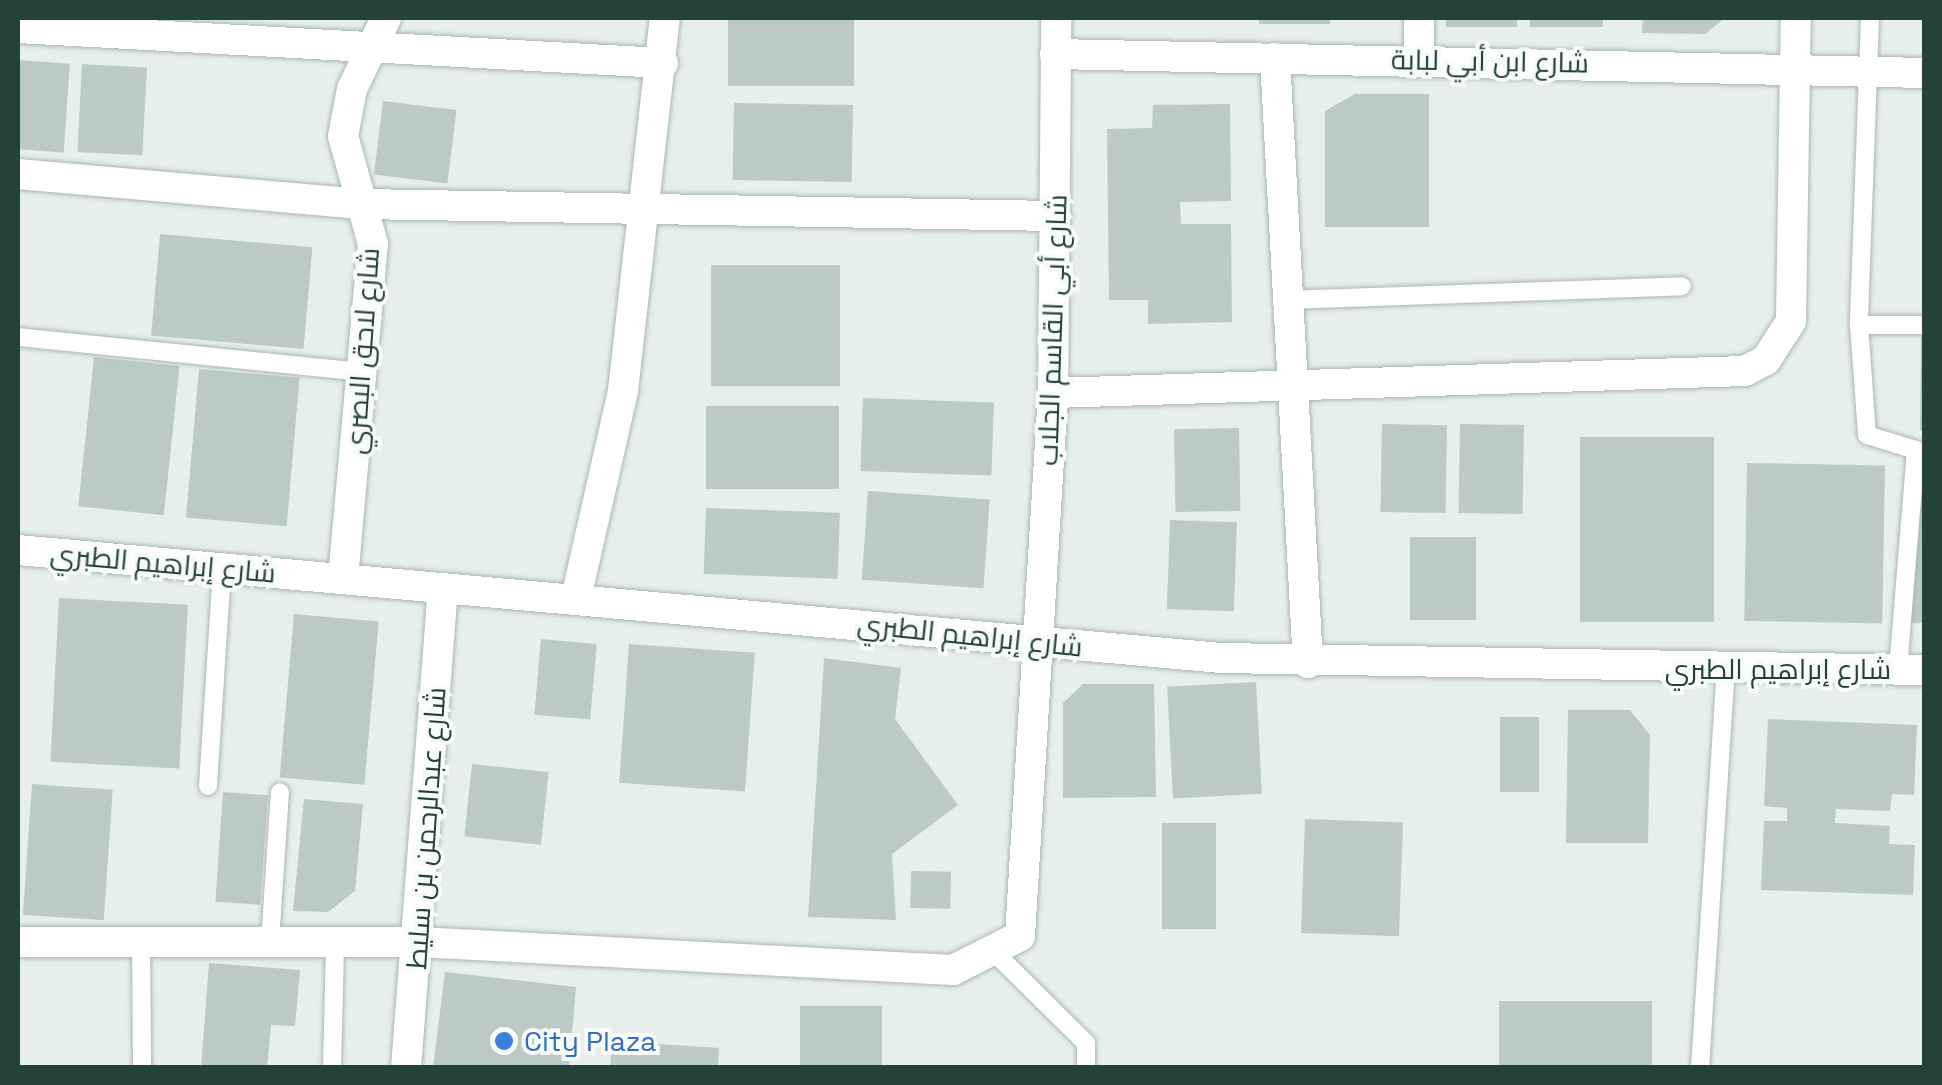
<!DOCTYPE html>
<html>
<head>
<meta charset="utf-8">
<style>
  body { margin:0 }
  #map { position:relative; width:1942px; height:1085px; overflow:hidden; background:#e6efeb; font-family:"Space Grotesk",Cairo,sans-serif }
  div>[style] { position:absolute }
  .building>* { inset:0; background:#bbcac4; transform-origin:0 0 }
  .roads { filter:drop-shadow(0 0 2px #a8b8b2) drop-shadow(0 0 2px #a8b8b2) }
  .lane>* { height:18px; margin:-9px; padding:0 9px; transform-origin:9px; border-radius:9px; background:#fff }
  .street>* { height:30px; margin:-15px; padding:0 15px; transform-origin:15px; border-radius:15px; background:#fff }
  .dots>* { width:28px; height:28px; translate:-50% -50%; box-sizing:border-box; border:5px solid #f7fbf9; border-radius:50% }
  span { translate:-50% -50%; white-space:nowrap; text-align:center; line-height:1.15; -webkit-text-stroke:8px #f7fbf9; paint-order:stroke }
  .street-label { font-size:28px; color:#24423a }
  .shop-label { font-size:28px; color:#366cbe }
  .left { translate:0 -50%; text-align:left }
  .frame { position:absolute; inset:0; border:20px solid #24423a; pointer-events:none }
</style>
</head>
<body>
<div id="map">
  <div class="building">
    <div style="left:728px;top:18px;width:126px;height:68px"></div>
    <div style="left:1259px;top:18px;width:71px;height:6px"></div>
    <div style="left:1446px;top:18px;width:71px;height:9px"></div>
    <div style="left:1530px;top:18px;width:73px;height:9px"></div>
    <div style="clip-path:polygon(1643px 18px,1725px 18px,1705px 34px,1642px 33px)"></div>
    <div style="left:18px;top:60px;width:52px;height:89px;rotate:4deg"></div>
    <div style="left:82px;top:64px;width:65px;height:88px;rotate:3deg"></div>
    <div style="clip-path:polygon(1355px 94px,1429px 94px,1429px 227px,1325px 227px,1325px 111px)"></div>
    <div style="left:383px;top:101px;width:74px;height:74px;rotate:7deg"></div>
    <div style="left:734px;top:103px;width:119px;height:77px;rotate:1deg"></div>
    <div style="clip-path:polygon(1230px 104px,1231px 201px,1180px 202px,1181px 224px,1231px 224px,1232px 322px,1148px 324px,1148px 300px,1109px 300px,1107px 129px,1152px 128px,1153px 105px)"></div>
    <div style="left:160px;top:234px;width:153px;height:102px;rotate:5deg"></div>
    <div style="left:711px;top:265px;width:129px;height:121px"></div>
    <div style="clip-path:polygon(1921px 329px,1924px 329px,1924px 431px,1920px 431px)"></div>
    <div style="left:94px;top:357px;width:86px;height:150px;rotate:6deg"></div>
    <div style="left:199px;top:369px;width:101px;height:149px;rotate:5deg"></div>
    <div style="left:863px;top:398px;width:131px;height:73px;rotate:2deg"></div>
    <div style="left:839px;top:406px;width:83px;height:133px;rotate:90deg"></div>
    <div style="left:1382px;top:424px;width:65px;height:88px;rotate:1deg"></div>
    <div style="left:1460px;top:424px;width:64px;height:89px;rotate:1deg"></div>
    <div style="left:1239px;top:428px;width:83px;height:65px;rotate:89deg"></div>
    <div style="left:1580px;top:437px;width:134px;height:185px"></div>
    <div style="clip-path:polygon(1924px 451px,1924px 623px,1909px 623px)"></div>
    <div style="left:1747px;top:463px;width:138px;height:158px;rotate:1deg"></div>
    <div style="left:868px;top:491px;width:122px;height:89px;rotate:4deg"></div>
    <div style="left:706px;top:508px;width:134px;height:66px;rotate:2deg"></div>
    <div style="left:1170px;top:520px;width:67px;height:89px;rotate:2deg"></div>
    <div style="left:1410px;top:537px;width:66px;height:83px"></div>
    <div style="left:59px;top:598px;width:129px;height:164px;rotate:3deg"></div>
    <div style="left:294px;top:614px;width:85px;height:164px;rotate:5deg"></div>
    <div style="left:541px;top:639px;width:56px;height:76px;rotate:5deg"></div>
    <div style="left:629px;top:644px;width:126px;height:139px;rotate:4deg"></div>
    <div style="clip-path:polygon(824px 658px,901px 668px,895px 719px,958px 805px,892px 854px,896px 920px,808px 917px)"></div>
    <div style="left:1256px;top:682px;width:112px;height:89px;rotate:87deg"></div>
    <div style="clip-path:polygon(1083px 684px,1154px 684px,1156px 797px,1063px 798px,1063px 703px)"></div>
    <div style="clip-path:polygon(1568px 710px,1630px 710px,1650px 735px,1648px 843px,1566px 843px)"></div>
    <div style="left:1500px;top:717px;width:39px;height:75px"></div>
    <div style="clip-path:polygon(1768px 719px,1917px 725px,1914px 795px,1892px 794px,1890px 811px,1836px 809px,1835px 823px,1890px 826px,1889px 844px,1915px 845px,1913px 895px,1761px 890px,1764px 821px,1787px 821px,1787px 808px,1764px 806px)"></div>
    <div style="left:472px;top:764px;width:77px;height:73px;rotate:6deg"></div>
    <div style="left:32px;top:784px;width:81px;height:131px;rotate:4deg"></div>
    <div style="left:223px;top:792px;width:45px;height:110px;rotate:4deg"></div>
    <div style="clip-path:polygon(304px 799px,363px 804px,355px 891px,328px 912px,293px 911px)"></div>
    <div style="left:1305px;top:819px;width:98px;height:114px;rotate:2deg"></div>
    <div style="left:1162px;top:823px;width:54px;height:106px"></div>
    <div style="left:911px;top:871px;width:40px;height:37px;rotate:1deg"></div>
    <div style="clip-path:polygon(209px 963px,300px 970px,295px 1026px,271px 1025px,267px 1068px,201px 1068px)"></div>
    <div style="clip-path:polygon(445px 972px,576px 987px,569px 1068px,433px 1068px)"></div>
    <div style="left:1499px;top:1001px;width:153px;height:67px"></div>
    <div style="left:800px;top:1006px;width:82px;height:62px"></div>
    <div style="clip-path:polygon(612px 1041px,719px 1048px,718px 1068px,610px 1068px)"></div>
  </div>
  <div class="roads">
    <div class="lane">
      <div style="left:1870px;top:18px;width:307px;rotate:92.1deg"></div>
      <div style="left:1859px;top:325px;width:110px;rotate:85.8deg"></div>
      <div style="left:1867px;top:435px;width:51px;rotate:17deg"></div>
      <div style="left:1916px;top:450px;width:221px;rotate:94.7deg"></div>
      <div style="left:1288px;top:300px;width:394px;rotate:-2deg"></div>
      <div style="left:1859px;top:325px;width:65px"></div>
      <div style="left:18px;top:337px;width:346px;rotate:5.8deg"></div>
      <div style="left:208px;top:786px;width:218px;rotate:-86.3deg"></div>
      <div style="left:141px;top:942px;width:126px;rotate:89.5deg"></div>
      <div style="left:270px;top:942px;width:150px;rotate:-86.2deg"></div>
      <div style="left:996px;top:954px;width:127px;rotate:44.7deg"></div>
      <div style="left:1086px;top:1043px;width:25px;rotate:90deg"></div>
      <div style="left:332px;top:1068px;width:126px;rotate:-88.6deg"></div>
      <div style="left:1700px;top:1068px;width:400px;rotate:-86.3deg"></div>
    </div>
    <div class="street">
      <div style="left:18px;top:28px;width:646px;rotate:3.11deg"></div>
      <div style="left:1055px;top:54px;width:869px;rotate:1.25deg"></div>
      <div style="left:1275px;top:58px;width:606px;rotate:86.88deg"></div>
      <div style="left:1419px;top:60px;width:42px;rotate:-90deg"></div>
      <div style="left:18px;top:174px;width:344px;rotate:5deg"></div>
      <div style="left:361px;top:204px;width:695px;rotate:0.99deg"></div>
      <div style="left:1053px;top:393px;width:692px;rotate:-1.82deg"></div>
      <div style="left:1745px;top:371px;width:24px;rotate:-28deg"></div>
      <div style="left:1766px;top:360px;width:46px;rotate:-57.3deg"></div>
      <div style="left:1791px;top:321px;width:303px;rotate:-89.1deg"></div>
      <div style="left:18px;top:550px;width:1208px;rotate:5.13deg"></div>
      <div style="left:1221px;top:658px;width:703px;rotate:0.98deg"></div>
      <div style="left:343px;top:579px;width:336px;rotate:-84.9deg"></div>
      <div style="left:373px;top:244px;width:112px;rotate:-105.5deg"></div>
      <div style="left:343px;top:136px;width:48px;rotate:-79.2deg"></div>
      <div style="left:352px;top:89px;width:79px;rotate:-64.4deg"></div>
      <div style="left:576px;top:598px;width:212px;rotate:-77.2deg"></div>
      <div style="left:623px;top:391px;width:375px;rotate:-83.6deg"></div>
      <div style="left:18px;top:942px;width:400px"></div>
      <div style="left:418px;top:942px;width:536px;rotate:3deg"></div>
      <div style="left:953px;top:970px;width:75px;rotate:-26.9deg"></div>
      <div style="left:1020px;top:936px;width:544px;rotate:-86.52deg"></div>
      <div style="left:1053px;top:393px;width:375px;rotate:-89.5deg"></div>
      <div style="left:406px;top:1068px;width:481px;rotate:-85.6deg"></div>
    </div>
  </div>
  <div class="dots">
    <div style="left:504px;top:1041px;background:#3f7fe0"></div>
  </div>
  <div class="street-label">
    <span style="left:1490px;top:61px;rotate:1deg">شارع ابن أبي لبابة</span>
    <span style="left:1052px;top:330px;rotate:-88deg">شارع أبي القاسم الجلاب</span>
    <span style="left:362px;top:351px;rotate:-86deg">شارع لاحق البصري</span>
    <span style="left:163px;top:563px;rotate:5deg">شارع إبراهيم الطبري</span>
    <span style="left:970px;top:635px;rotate:6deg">شارع إبراهيم الطبري</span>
    <span style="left:1778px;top:669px">شارع إبراهيم الطبري</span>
    <span style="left:426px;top:828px;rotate:-86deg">شارع عبدالرحمن بن سليط</span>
  </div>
  <div class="shop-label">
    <span class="left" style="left:524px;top:1041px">City Plaza</span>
  </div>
  <div class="frame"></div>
</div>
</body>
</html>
